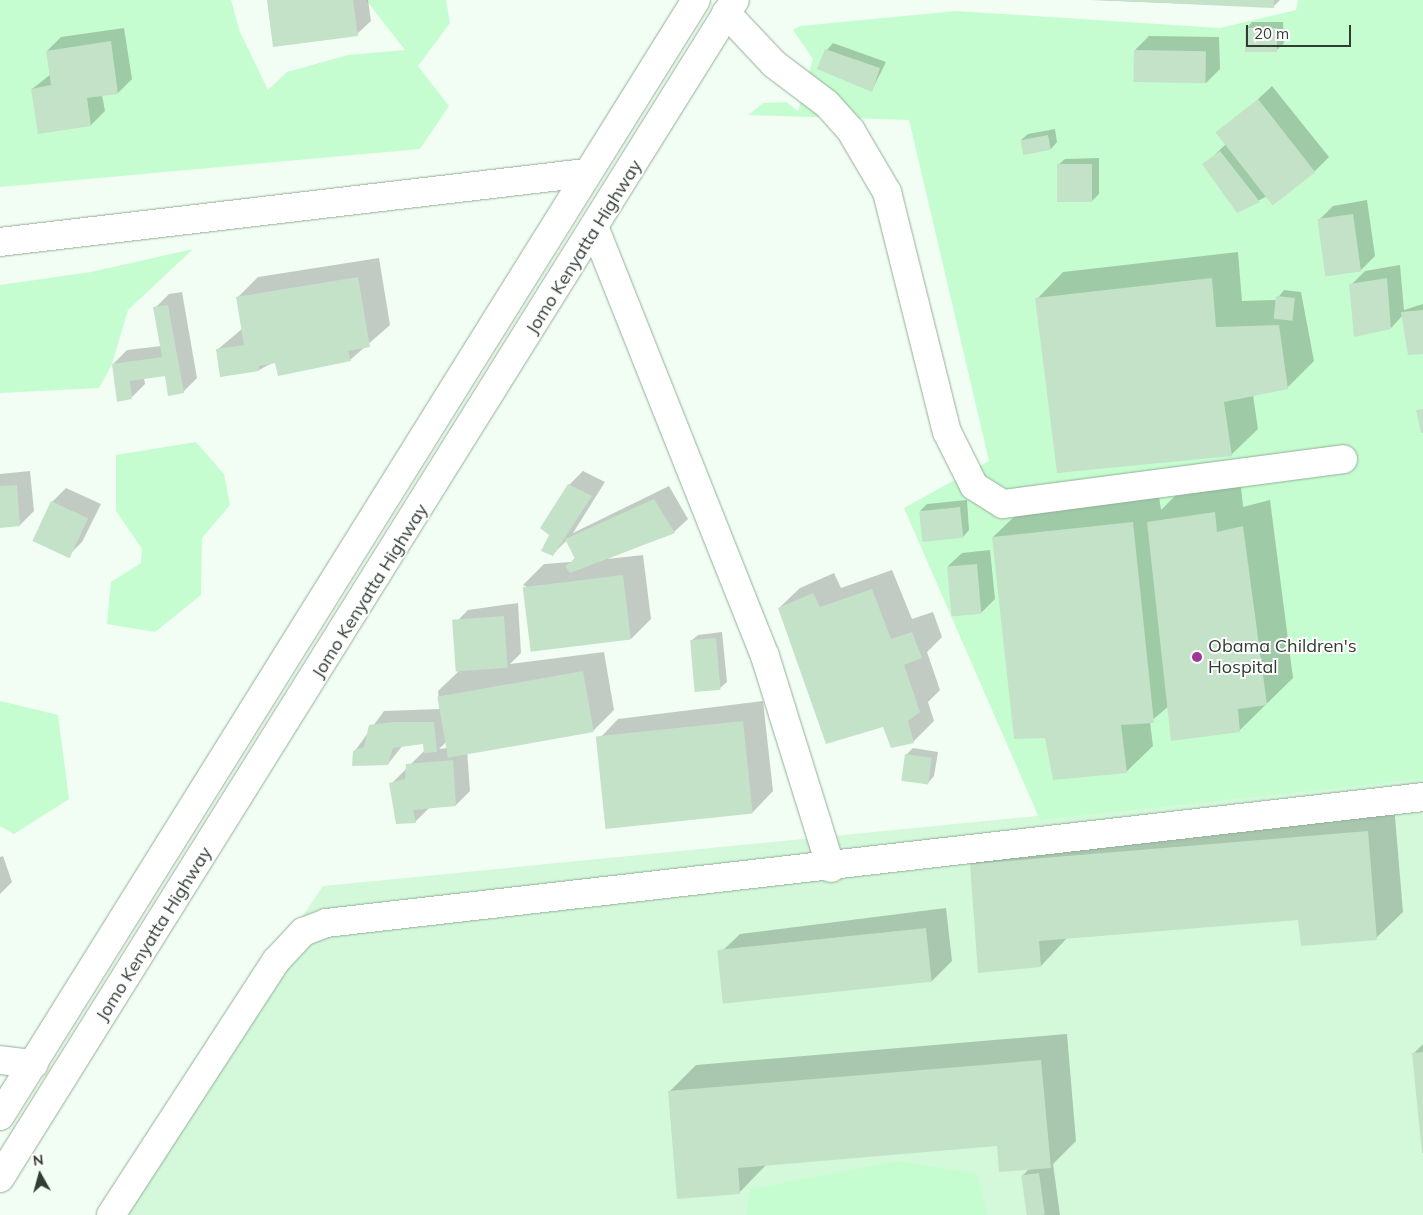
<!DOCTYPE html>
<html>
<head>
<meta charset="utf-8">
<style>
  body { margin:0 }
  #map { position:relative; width:1423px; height:1215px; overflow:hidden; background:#f2fef4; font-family:Mulish,sans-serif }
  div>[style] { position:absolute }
  .built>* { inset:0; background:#d4f9da }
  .green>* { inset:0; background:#c6fdd0 }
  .shadow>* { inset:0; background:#0003 }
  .building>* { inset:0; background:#c3e2c8; transform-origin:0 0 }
  .roads { filter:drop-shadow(0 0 1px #92af97) drop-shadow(0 0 1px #92af97) }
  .minor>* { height:28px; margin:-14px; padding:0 14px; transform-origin:14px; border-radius:14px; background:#fff }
  .highway>* { height:28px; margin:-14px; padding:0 14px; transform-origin:14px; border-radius:14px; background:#fff }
  .dots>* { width:14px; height:14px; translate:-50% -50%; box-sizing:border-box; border:2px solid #fff; border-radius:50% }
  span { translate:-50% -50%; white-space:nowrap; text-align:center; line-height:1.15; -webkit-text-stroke:4px #fff; paint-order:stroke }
  .street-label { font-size:18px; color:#313d33 }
  .poi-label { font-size:18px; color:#313d33 }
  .left { translate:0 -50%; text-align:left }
  .north { position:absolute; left:15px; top:1150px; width:50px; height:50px; -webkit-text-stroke:4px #fff; paint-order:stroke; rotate:353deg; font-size:14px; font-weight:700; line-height:20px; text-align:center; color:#313d33 }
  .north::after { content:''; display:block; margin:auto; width:18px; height:22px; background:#313d33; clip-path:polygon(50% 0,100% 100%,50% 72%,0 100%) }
  .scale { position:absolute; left:1246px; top:25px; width:105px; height:22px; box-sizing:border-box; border:2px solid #313d33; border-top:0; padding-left:6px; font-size:15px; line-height:18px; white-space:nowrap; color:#313d33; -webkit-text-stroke:4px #fff; paint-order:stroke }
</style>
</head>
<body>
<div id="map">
  <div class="built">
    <div style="clip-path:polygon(1423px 486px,1423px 1215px,98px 1215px,323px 886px,1037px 816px)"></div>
  </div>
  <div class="green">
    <div style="clip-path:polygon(0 0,231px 0,240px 32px,268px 90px,287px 72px,348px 55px,405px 50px,366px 0,446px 0,450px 23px,418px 66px,449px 106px,420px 149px,0 187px)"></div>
    <div style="clip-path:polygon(1298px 0,1423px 0,1423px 779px,1040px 820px,904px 508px,989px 461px,909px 120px,748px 115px,763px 103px,786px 102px,798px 111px,813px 59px,793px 30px,800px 26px,956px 11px,1220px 28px,1296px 10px)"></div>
    <div style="clip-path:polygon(193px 249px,128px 310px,112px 364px,99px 388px,0 393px,0 285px,91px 272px)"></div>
    <div style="clip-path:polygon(196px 442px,224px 474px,230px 505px,202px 538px,201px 595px,155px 632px,107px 624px,111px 582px,141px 563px,142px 549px,116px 511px,116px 455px)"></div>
    <div style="clip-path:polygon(0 701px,58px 715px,69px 799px,14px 834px,0 826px)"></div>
    <div style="clip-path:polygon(897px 1161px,976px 1173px,988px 1215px,746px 1215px,750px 1189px)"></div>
  </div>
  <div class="shadow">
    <div style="clip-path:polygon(268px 0,368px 0,371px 21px,357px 34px)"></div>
    <div style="clip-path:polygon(1090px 0,1280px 0,1273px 7px)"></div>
    <div style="clip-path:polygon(1252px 22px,1283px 22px,1284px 43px,1277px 50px,1246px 29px)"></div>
    <div style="clip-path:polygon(124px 28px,132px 79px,118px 93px,102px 95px,105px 111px,91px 125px,32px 89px,51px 74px,47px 51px,61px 37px)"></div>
    <div style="clip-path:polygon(1149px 36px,1219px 37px,1220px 69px,1206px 83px,1135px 50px)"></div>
    <div style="clip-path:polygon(833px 43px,886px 62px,872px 90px,827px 50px)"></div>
    <div style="clip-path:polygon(1272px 86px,1329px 157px,1315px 171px,1237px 212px,1204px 165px,1226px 144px,1219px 136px)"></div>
    <div style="clip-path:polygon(1055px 129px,1057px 142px,1051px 149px,1021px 140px,1028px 134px)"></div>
    <div style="clip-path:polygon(1099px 158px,1099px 194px,1092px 201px,1058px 165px,1065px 159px)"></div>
    <div style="clip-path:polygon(1367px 200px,1375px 256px,1361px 270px,1319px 220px,1333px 206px)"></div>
    <div style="clip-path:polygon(1238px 252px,1242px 301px,1276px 300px,1284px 290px,1301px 292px,1314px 361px,1288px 387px,1253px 395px,1258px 429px,1231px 455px,1037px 299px,1063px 272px)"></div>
    <div style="clip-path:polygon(379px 258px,390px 325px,350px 360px,276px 361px,259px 370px,217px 350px,243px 328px,238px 297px,258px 277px)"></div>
    <div style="clip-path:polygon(1400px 265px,1404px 310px,1423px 304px,1423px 353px,1403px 315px,1391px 328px,1351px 285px,1365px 271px)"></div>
    <div style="clip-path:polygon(182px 292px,197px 378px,183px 392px,166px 375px,144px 378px,145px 384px,131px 398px,113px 364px,127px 350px,161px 346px,155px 308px,169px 294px)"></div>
    <div style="clip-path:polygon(30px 471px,34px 511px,20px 525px,0 526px,0 474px)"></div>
    <div style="clip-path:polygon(583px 471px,605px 482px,573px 533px,669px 486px,688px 519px,674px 532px,607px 559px,643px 555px,651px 619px,631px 639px,523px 585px,544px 564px,571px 562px,576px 557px,567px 540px,552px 555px,551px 535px,569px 485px)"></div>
    <div style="clip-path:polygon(1241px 486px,1243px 507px,1270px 500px,1293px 678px,1239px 731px,1169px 706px,1150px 722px,1153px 746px,1126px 772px,1046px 737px,993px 537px,1020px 511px,1159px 496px,1161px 510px,1175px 496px)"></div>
    <div style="clip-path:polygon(66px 488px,101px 504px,82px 542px,68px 556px,52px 502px)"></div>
    <div style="clip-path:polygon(967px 500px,969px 530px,963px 537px,920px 511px,927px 504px)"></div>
    <div style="clip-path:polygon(990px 550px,995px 599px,981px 613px,948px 566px,962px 553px)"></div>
    <div style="clip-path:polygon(892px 570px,912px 619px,933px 612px,942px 637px,927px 652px,940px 690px,928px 702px,934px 721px,913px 742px,884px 725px,779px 608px,800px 588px,834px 573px,841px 588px)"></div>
    <div style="clip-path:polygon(evenodd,518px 603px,521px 653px,510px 664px,604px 652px,614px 710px,593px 731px,467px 749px,470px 791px,456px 805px,430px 807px,415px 822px,391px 784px,425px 750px,424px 743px,403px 745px,388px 764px,354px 752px,384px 711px,440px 709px,438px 691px,460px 670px,454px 624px,468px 610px,518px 603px,446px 742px,447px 748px,439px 749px,446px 742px)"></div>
    <div style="clip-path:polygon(722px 632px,727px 682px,720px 688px,691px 641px,698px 635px)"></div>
    <div style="clip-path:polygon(763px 701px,773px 791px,753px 812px,608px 826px,598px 740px,618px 719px)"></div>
    <div style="clip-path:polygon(913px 748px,938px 752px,934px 776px,928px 783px,906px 755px)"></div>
    <div style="clip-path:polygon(1394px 805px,1403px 912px,1376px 938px,1299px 919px,1067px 938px,1041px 966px,971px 864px,997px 838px)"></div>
    <div style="clip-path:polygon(3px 856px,12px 882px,0 894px,0 857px)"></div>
    <div style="clip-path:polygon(946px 908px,952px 961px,932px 981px,719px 954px,740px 934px)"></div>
    <div style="clip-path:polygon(1067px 1034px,1076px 1141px,1053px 1164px,1060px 1215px,1028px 1215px,1023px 1175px,1029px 1169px,998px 1145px,766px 1165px,739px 1193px,670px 1091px,696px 1065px)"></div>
    <div style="clip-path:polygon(1423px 1044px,1423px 1154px,1413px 1054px)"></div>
  </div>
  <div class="building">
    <div style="clip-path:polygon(267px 0,353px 0,358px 36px,273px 47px)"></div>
    <div style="clip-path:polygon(1099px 0,1274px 0,1274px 8px)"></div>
    <div style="left:1245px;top:28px;width:32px;height:24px"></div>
    <div style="clip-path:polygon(111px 41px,118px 94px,87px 98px,91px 126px,38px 134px,31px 89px,51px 85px,46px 51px)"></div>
    <div style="clip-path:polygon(825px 49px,880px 68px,872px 92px,817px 69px)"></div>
    <div style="left:1134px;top:50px;width:72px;height:32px;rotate:1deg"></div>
    <div style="left:1258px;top:99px;width:93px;height:54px;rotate:52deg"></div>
    <div style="left:1048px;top:135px;width:15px;height:28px;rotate:79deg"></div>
    <div style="clip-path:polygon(1220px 151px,1260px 202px,1237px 213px,1202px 164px)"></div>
    <div style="left:1092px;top:164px;width:38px;height:35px;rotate:90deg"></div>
    <div style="left:1353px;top:214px;width:58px;height:36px;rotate:82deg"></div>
    <div style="clip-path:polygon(358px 277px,370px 347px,348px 351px,351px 361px,278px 376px,275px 363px,259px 366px,259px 371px,220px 377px,216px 349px,244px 345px,236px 297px)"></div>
    <div style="clip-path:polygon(1212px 278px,1216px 327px,1279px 325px,1288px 389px,1224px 402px,1232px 456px,1057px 473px,1035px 298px)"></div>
    <div style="clip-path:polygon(1387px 278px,1391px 329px,1354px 337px,1349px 284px)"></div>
    <div style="left:1276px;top:296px;width:19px;height:23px;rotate:6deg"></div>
    <div style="clip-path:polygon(168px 305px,184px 393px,168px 396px,165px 376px,130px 381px,132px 399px,117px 402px,112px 364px,162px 357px,153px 307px)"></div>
    <div style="clip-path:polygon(1423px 310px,1423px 354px,1408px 355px,1401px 312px)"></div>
    <div style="clip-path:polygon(1423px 409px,1423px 433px,1421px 433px,1416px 410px)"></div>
    <div style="clip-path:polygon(568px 484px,592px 496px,553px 556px,541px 551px,549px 535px,540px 528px)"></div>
    <div style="clip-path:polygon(17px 485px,20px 526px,0 528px,0 486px)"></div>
    <div style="clip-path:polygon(654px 499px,675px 533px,570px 573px,565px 566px,575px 559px,565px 539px)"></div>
    <div style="left:51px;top:501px;width:41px;height:44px;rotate:25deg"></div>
    <div style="left:960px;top:507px;width:31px;height:41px;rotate:84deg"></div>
    <div style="clip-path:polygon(1215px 512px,1217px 532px,1243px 526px,1267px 705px,1238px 709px,1240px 732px,1171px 741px,1147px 522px)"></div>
    <div style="clip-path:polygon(1133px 522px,1154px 723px,1121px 725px,1127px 773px,1053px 780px,1045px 738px,1014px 739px,992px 537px)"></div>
    <div style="left:977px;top:564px;width:50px;height:30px;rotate:85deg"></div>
    <div style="left:623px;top:575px;width:65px;height:101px;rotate:83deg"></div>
    <div style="clip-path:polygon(872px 589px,891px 639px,912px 632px,922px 658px,904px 665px,920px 712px,908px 721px,914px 743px,891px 748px,883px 727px,826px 744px,778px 608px,813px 593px,820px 607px)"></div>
    <div style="left:504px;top:616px;width:52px;height:52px;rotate:86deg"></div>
    <div style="left:716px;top:638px;width:52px;height:26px;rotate:85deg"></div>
    <div style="left:583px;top:671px;width:62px;height:148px;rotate:80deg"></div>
    <div style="left:743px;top:721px;width:93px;height:148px;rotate:84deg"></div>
    <div style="clip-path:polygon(394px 722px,434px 722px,437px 752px,424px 753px,423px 744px,393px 748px,388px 765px,352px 766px,353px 751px,364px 747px,369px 725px)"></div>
    <div style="left:905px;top:754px;width:27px;height:27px;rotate:8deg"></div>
    <div style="clip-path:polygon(453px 760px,456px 806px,413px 810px,416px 823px,396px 824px,389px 783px,405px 779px,406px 764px)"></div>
    <div style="clip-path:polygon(1368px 831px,1377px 940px,1301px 946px,1298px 920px,1039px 941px,1041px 967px,978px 973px,970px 864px)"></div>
    <div style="left:926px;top:928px;width:54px;height:210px;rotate:84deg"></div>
    <div style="clip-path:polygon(1423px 1052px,1423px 1153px,1422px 1153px,1412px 1053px)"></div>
    <div style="clip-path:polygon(1041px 1060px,1051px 1168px,999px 1172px,997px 1146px,738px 1168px,740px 1194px,677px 1199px,668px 1091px)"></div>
    <div style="left:1039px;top:1173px;width:42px;height:18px;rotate:82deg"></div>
  </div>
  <div class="roads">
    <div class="minor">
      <div style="left:726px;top:13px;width:70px;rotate:46.7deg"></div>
      <div style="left:774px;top:64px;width:66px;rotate:37deg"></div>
      <div style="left:827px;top:104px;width:36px;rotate:48deg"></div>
      <div style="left:851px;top:131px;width:71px;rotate:59.5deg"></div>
      <div style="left:887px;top:192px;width:247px;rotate:76deg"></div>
      <div style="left:947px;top:432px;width:60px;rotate:63.4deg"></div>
      <div style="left:974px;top:486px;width:34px;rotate:32deg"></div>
      <div style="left:1003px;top:504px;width:343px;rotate:-7.5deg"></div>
      <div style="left:595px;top:229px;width:460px;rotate:68.3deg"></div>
      <div style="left:765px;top:656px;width:222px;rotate:72.7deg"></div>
      <div style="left:0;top:242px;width:590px;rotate:-6.72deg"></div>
      <div style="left:0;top:1060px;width:34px;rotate:7deg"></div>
      <div style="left:111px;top:1215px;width:303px;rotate:-57deg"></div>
      <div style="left:276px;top:961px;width:40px;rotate:-47deg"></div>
      <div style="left:303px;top:932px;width:25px;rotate:-21deg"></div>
      <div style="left:326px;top:923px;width:1104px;rotate:-6.55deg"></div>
    </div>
    <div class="highway">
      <div style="left:0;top:1116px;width:1315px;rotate:-58.05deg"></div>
      <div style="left:0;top:1178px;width:1388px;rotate:-58.04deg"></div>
    </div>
  </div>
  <div class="dots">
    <div style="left:1197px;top:657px;background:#9f3799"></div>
  </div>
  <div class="street-label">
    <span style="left:584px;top:247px;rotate:-58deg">Jomo Kenyatta Highway</span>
    <span style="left:370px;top:591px;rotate:-58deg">Jomo Kenyatta Highway</span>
    <span style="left:154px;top:934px;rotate:-58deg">Jomo Kenyatta Highway</span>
  </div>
  <div class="poi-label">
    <span class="left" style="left:1208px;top:657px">Obama Children's<br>Hospital</span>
  </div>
  <div class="north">N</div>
  <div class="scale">20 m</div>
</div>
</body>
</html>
